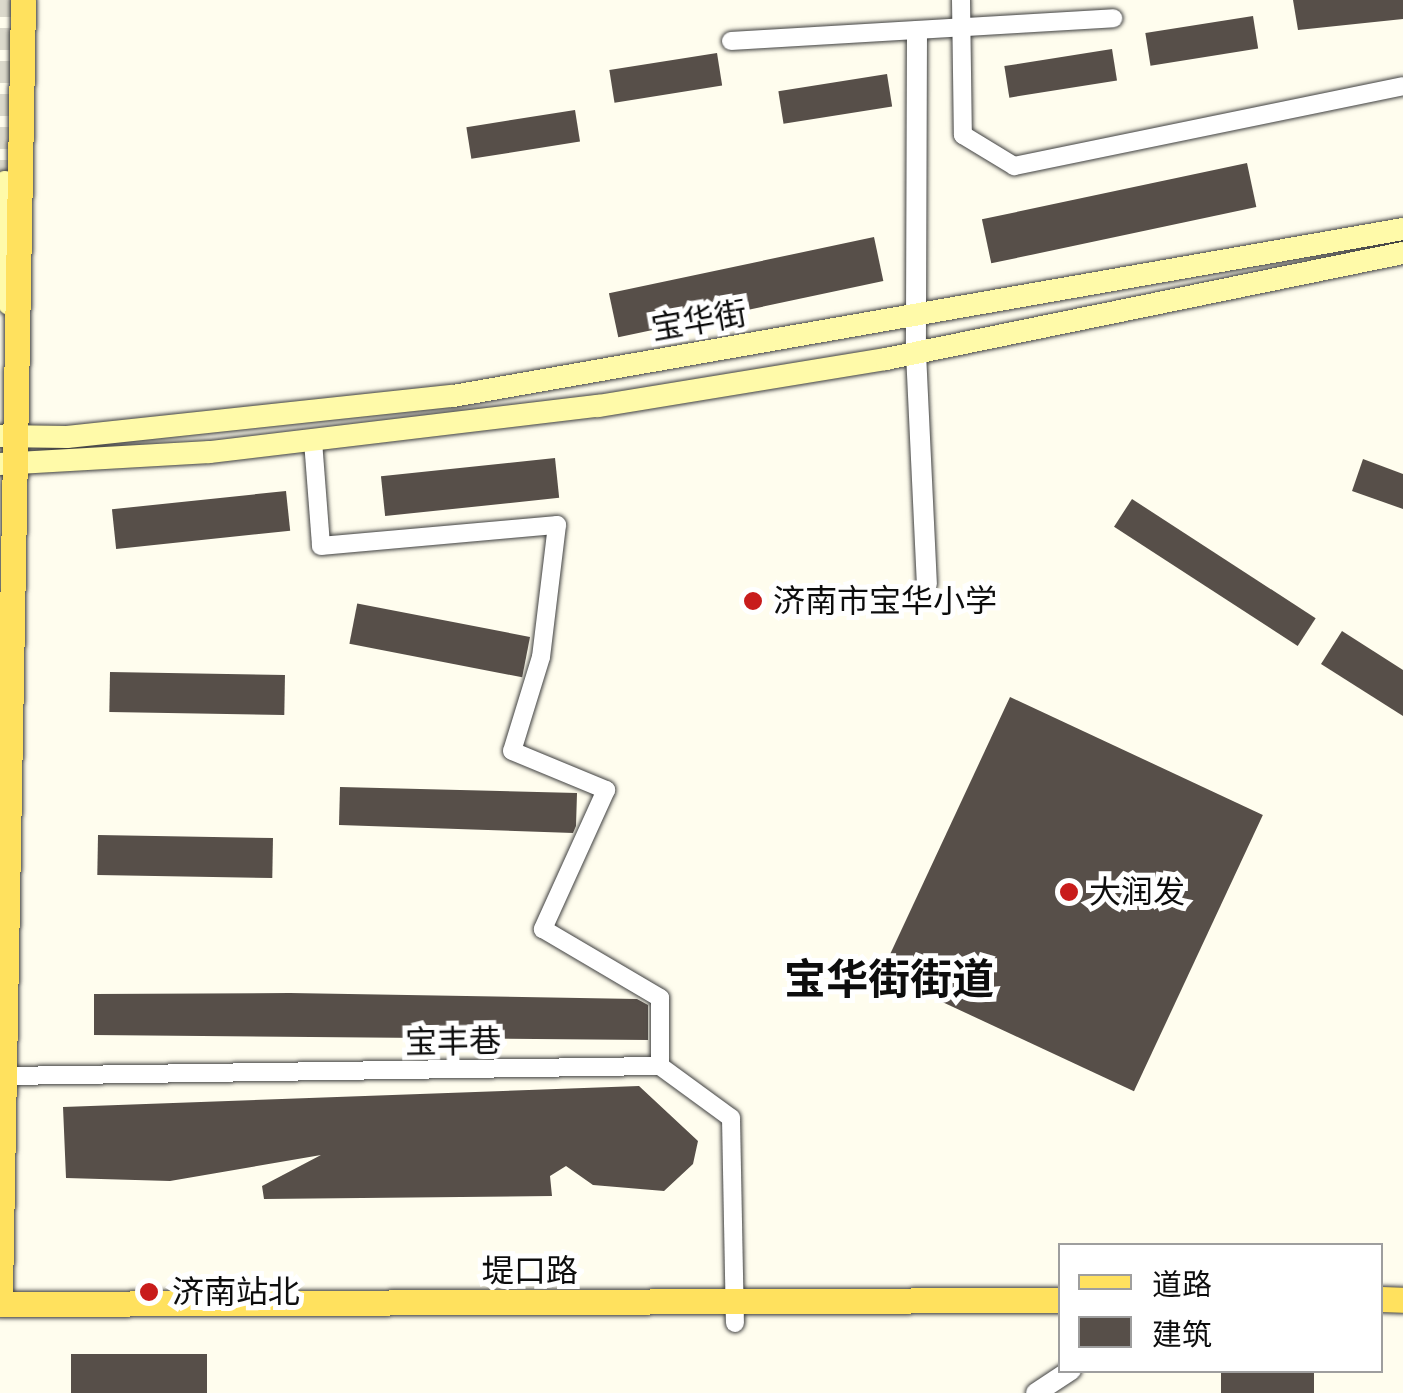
<!DOCTYPE html>
<html>
<head>
<meta charset="utf-8">
<style>
  body { margin:0 }
  #map { position:relative; width:1403px; height:1393px; overflow:hidden; background:#fffdee; font-family:"Roboto Serif","Noto Sans SC",serif }
  div>[style] { position:absolute }
  .building>* { inset:0; background:#574f49; transform-origin:0 0 }
  .secondary-tunnel>* { height:22px; margin-top:-11px; transform-origin:0; background:repeating-linear-gradient(90deg,#dbd9cc 0 22px,transparent 0 33px) }
  .roads { filter:drop-shadow(0 0 2px #404040) drop-shadow(0 0 2px #404040) }
  .minor>* { height:18px; margin:-9px; padding:0 9px; transform-origin:9px; border-radius:9px; background:#fff }
  .tertiary>* { height:20px; margin:-10px; padding:0 10px; transform-origin:10px; border-radius:10px; background:#fff }
  .secondary>* { height:22px; margin:-11px; padding:0 11px; transform-origin:11px; border-radius:11px; background:#fffaa9 }
  .primary>* { height:25px; margin:-12.5px; padding:0 12.5px; transform-origin:12.5px; border-radius:12.5px; background:#ffe15e }
  .dots>* { width:28px; height:28px; translate:-50% -50%; box-sizing:border-box; border:5px solid #fff; border-radius:50% }
  span { translate:-50% -50%; white-space:nowrap; text-align:center; line-height:1.15; -webkit-text-stroke:10px #fff; paint-order:stroke }
  .street-label { font-size:32px; color:#0d0d0d }
  .poi-label { font-size:32px; color:#0d0d0d }
  .left { translate:0 -50%; text-align:left }
  .district-label { font-size:42px; color:#0d0d0d; font-weight:700 }
  .legend { position:absolute; left:1058px; top:1243px; width:325px; height:130px; box-sizing:border-box; background:#fff; border:2px solid #9e9e9e; margin:0; padding:12px 18px; list-style:none; font-size:30px; color:#0d0d0d }
  .legend li { display:flex; align-items:center; gap:20px; height:50px }
  .legend b { width:50px; border:2px solid #9e9e9e }
</style>
</head>
<body>
<div id="map">
  <div class="building">
    <div style="clip-path:polygon(1293px 0,1403px 0,1403px 19px,1298px 30px)"></div>
    <div style="left:1253px;top:16px;width:33px;height:109px;rotate:81deg"></div>
    <div style="left:1112px;top:49px;width:32px;height:109px;rotate:81deg"></div>
    <div style="left:717px;top:53px;width:33px;height:109px;rotate:81deg"></div>
    <div style="left:887px;top:74px;width:33px;height:110px;rotate:81deg"></div>
    <div style="left:575px;top:110px;width:32px;height:110px;rotate:81deg"></div>
    <div style="left:1247px;top:163px;width:45px;height:271px;rotate:78deg"></div>
    <div style="left:874px;top:237px;width:45px;height:271px;rotate:78deg"></div>
    <div style="left:555px;top:458px;width:40px;height:175px;rotate:84deg"></div>
    <div style="clip-path:polygon(1363px 459px,1403px 474px,1403px 509px,1352px 491px)"></div>
    <div style="left:286px;top:491px;width:40px;height:175px;rotate:84deg"></div>
    <div style="left:1132px;top:499px;width:219px;height:33px;rotate:33deg"></div>
    <div style="clip-path:polygon(1342px 631px,1403px 670px,1403px 716px,1321px 664px)"></div>
    <div style="left:530px;top:637px;width:41px;height:176px;rotate:101deg"></div>
    <div style="left:110px;top:672px;width:175px;height:40px;rotate:1deg"></div>
    <div style="left:1010px;top:697px;width:279px;height:305px;rotate:25deg"></div>
    <div style="clip-path:polygon(340px 787px,577px 793px,576px 826px,573px 833px,339px 825px)"></div>
    <div style="left:98px;top:835px;width:175px;height:40px;rotate:1deg"></div>
    <div style="clip-path:polygon(290px 993px,637px 999px,648px 1005px,648px 1040px,94px 1035px,94px 994px)"></div>
    <div style="clip-path:polygon(639px 1086px,698px 1141px,693px 1164px,664px 1191px,593px 1185px,566px 1166px,550px 1176px,552px 1196px,264px 1199px,262px 1186px,321px 1155px,170px 1181px,66px 1178px,63px 1107px)"></div>
    <div style="left:71px;top:1354px;width:136px;height:39px"></div>
    <div style="left:1221px;top:1370px;width:93px;height:23px"></div>
  </div>
  <div class="secondary-tunnel">
    <div style="left:5px;top:182px;width:182px;rotate:-89.4deg"></div>
  </div>
  <div class="roads">
    <div class="minor">
      <div style="left:961px;top:0;width:135px;rotate:89.2deg"></div>
      <div style="left:963px;top:135px;width:60px;rotate:31.3deg"></div>
      <div style="left:1014px;top:166px;width:397px;rotate:-11.6deg"></div>
      <div style="left:731px;top:41px;width:383px;rotate:-3.4deg"></div>
      <div style="left:313px;top:441px;width:105px;rotate:85.6deg"></div>
      <div style="left:321px;top:546px;width:237px;rotate:-5.1deg"></div>
      <div style="left:557px;top:525px;width:133px;rotate:96.9deg"></div>
      <div style="left:541px;top:657px;width:98px;rotate:107.1deg"></div>
      <div style="left:512px;top:751px;width:102px;rotate:22.5deg"></div>
      <div style="left:606px;top:790px;width:153px;rotate:114.4deg"></div>
      <div style="left:543px;top:929px;width:136px;rotate:30.5deg"></div>
      <div style="left:660px;top:998px;width:68px;rotate:90deg"></div>
      <div style="left:6px;top:1076px;width:654px;rotate:-0.88deg"></div>
      <div style="left:660px;top:1066px;width:88px;rotate:36.2deg"></div>
      <div style="left:731px;top:1118px;width:205px;rotate:88.9deg"></div>
    </div>
    <div class="tertiary">
      <div style="left:917px;top:31px;width:322px;rotate:90.2deg"></div>
      <div style="left:916px;top:353px;width:231px;rotate:87.3deg"></div>
      <div style="left:1036px;top:1393px;width:42px;rotate:-33.3deg"></div>
    </div>
    <div class="secondary">
      <div style="left:5px;top:182px;width:122px;rotate:88.1deg"></div>
      <div style="left:0;top:436px;width:67px;rotate:0.9deg"></div>
      <div style="left:67px;top:437px;width:388px;rotate:-6.1deg"></div>
      <div style="left:453px;top:396px;width:965px;rotate:-9.97deg"></div>
      <div style="left:0;top:464px;width:210px;rotate:-3.3deg"></div>
      <div style="left:210px;top:452px;width:391px;rotate:-6.8deg"></div>
      <div style="left:598px;top:406px;width:292px;rotate:-9.3deg"></div>
      <div style="left:886px;top:359px;width:528px;rotate:-11.59deg"></div>
    </div>
    <div class="primary">
      <div style="left:0;top:1294px;width:1294px;rotate:-88.98deg"></div>
      <div style="left:1380px;top:1299px;width:23px;rotate:2deg"></div>
      <div style="left:0;top:1304px;width:1060px;rotate:-0.22deg"></div>
    </div>
  </div>
  <div class="dots">
    <div style="left:753px;top:601px;background:#c81c1b"></div>
    <div style="left:1069px;top:892px;background:#c81c1b"></div>
    <div style="left:149px;top:1292px;background:#c81c1b"></div>
  </div>
  <div class="street-label">
    <span style="left:699px;top:321px;rotate:-10deg">宝华街</span>
    <span style="left:453px;top:1042px;rotate:-1deg">宝丰巷</span>
    <span style="left:530px;top:1271px">堤口路</span>
  </div>
  <div class="poi-label">
    <span class="left" style="left:773px;top:601px">济南市宝华小学</span>
    <span class="left" style="left:1089px;top:892px">大润发</span>
    <span class="left" style="left:172px;top:1292px">济南站北</span>
  </div>
  <div class="district-label">
    <span style="left:889px;top:980px">宝华街街道</span>
  </div>
  <ul class="legend">
  <li><b style="height:12px;background:#ffe15e"></b>道路</li>
  <li><b style="height:28px;background:#574f49"></b>建筑</li>
  </ul>
</div>
</body>
</html>
